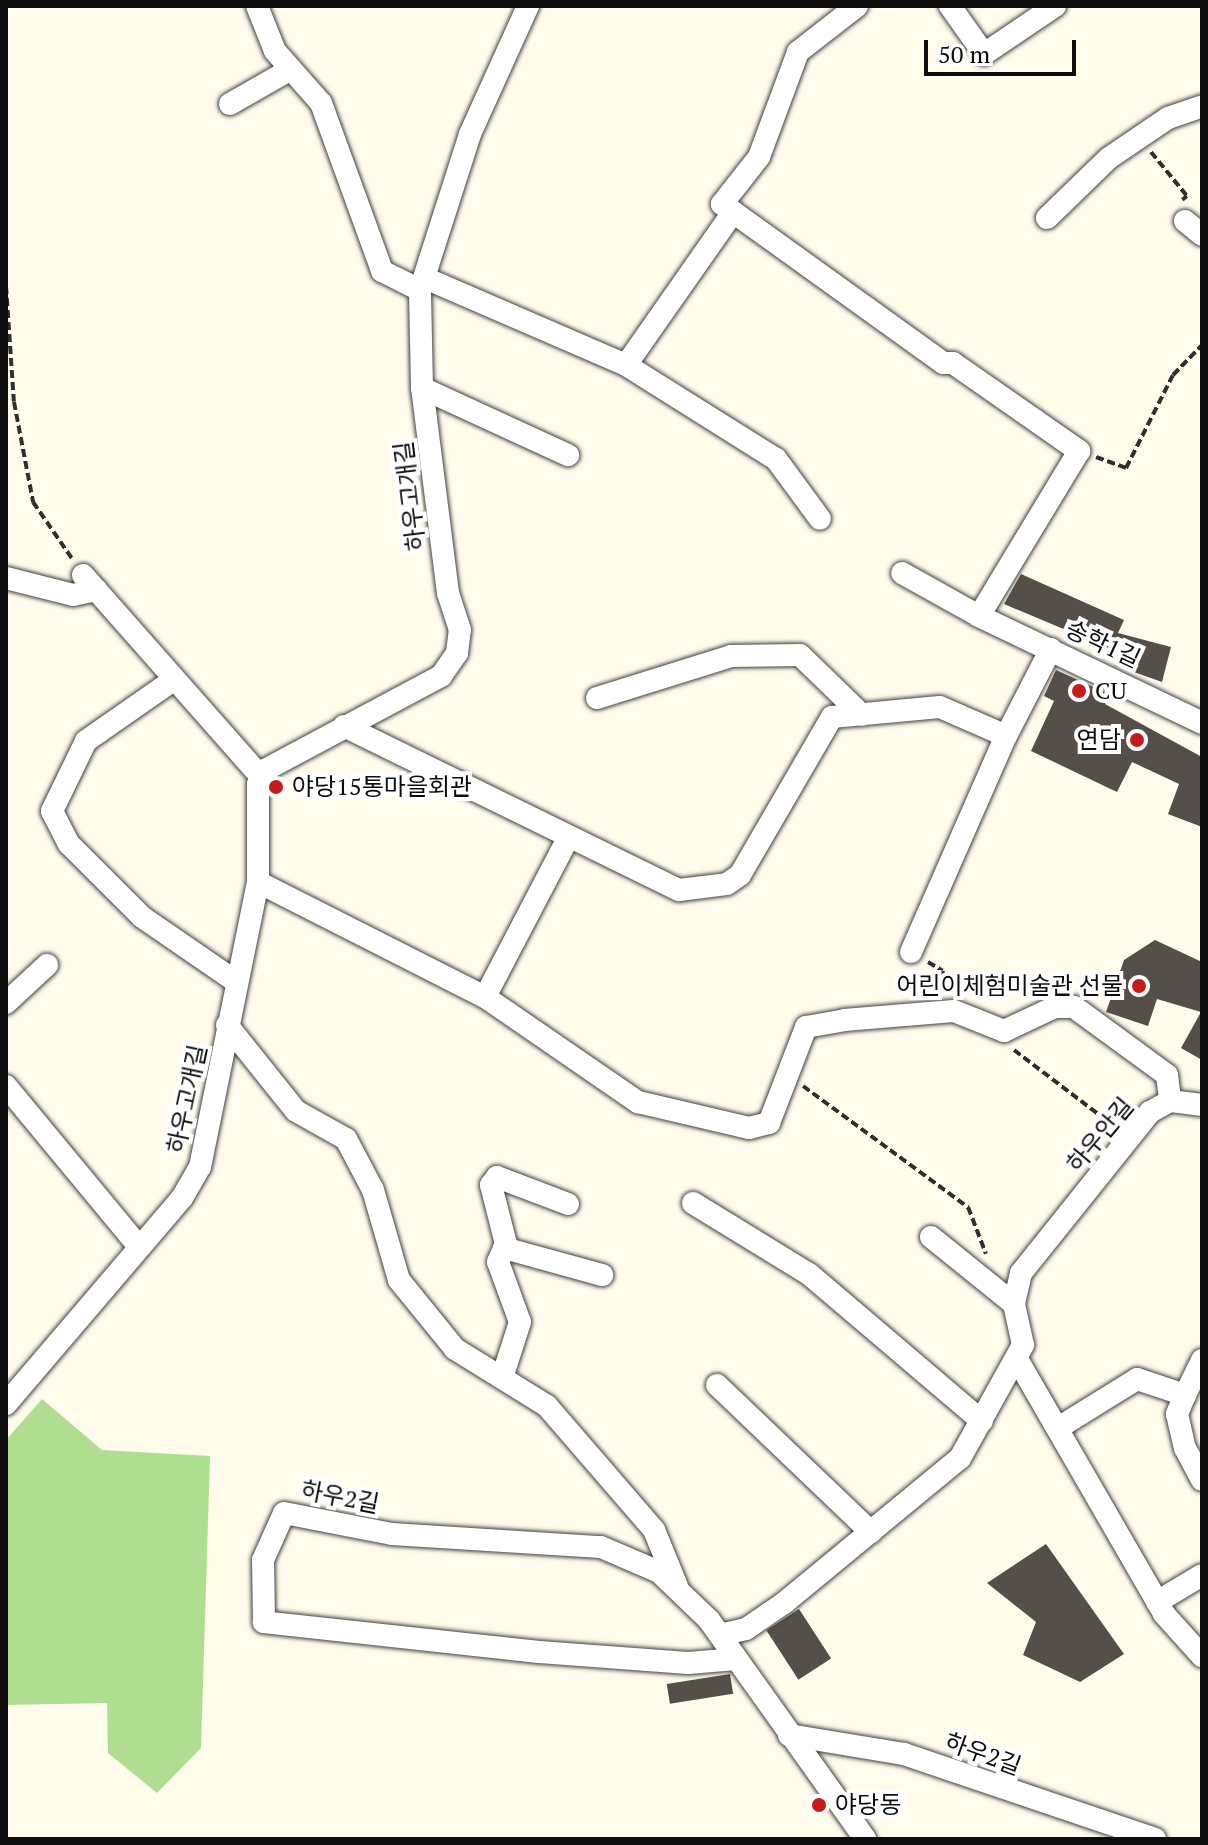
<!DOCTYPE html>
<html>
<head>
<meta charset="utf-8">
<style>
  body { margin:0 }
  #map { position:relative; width:1208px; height:1845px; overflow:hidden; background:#fffcec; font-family:"PT Serif","Noto Sans KR",serif }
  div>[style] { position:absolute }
  .forest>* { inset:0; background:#b0de91 }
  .building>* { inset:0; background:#564e48; transform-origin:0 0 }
  .path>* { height:4px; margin-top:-2px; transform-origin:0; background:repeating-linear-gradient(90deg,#2f2f2f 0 8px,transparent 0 12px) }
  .roads { filter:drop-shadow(0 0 2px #404040) drop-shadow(0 0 2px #404040) }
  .minor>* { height:22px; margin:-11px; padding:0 11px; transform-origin:11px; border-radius:11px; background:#fff }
  .dots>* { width:22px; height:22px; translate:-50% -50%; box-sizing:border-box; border:4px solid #fff; border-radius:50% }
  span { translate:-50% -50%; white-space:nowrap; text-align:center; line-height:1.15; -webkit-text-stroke:8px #fff; paint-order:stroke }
  .street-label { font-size:24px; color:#0d0d0d }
  .poi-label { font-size:24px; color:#0d0d0d }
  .left { translate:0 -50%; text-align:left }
  .right { translate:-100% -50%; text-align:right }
  .frame { position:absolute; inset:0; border:8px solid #0d0d0d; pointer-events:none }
  .scale { position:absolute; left:924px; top:40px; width:152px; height:36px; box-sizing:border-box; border:4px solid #0d0d0d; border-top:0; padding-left:10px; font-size:24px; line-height:28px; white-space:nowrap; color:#0d0d0d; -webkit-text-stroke:6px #fff; paint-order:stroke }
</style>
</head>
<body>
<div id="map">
  <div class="forest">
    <div style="clip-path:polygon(42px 1399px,102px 1450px,210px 1456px,201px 1748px,157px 1793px,108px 1753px,107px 1703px,6px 1705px,6px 1440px)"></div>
  </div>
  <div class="building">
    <div style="clip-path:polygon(1021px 574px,1124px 620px,1118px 633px,1171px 647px,1162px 682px,1114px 665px,1118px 652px,1004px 604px)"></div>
    <div style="clip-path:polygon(1056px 670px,1109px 694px,1105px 704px,1202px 757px,1202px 827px,1168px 814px,1179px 784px,1132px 762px,1117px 792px,1031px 751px,1054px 701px,1044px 696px)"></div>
    <div style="clip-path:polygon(1155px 940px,1202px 962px,1202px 1060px,1181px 1048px,1201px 1012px,1157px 999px,1148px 1026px,1106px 1012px,1124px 960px)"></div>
    <div style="clip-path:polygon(1046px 1544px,1124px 1654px,1080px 1682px,1023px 1655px,1036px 1622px,987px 1583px)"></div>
    <div style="left:799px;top:1609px;width:59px;height:39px;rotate:57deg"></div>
    <div style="left:730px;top:1674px;width:20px;height:64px;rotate:81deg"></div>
  </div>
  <div class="path">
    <div style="left:1151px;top:152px;width:57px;rotate:50.7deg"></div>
    <div style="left:1187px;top:196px;width:6px;rotate:141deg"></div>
    <div style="left:6px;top:286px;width:116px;rotate:86.1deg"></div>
    <div style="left:14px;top:402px;width:102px;rotate:79.2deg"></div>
    <div style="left:33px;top:502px;width:70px;rotate:55.4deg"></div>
    <div style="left:1096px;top:457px;width:32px;rotate:20deg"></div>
    <div style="left:1126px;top:468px;width:104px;rotate:-63.2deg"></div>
    <div style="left:1173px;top:375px;width:42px;rotate:-46deg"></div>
    <div style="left:928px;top:962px;width:17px;rotate:31deg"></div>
    <div style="left:943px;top:971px;width:21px;rotate:95deg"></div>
    <div style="left:1014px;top:1050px;width:127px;rotate:37.3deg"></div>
    <div style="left:803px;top:1086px;width:205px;rotate:36.3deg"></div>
    <div style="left:968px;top:1207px;width:50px;rotate:69deg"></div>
  </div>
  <div class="roads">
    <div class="minor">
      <div style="left:257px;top:6px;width:48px;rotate:68.2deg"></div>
      <div style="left:275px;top:51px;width:69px;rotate:48.5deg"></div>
      <div style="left:321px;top:103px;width:179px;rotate:70deg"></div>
      <div style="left:382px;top:271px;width:42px;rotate:26.6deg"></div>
      <div style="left:857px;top:6px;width:75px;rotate:142.1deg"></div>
      <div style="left:798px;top:52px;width:112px;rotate:110.4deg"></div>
      <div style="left:759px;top:157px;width:60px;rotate:128.2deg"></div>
      <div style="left:722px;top:204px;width:272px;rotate:35.7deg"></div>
      <div style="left:943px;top:363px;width:10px"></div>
      <div style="left:953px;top:363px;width:154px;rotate:34.9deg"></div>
      <div style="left:1079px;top:451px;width:193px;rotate:121.2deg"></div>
      <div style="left:979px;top:616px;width:88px;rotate:-150.8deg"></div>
      <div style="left:950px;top:6px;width:59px;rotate:54.7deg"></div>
      <div style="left:984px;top:54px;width:86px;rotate:-34.1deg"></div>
      <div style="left:230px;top:104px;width:70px;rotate:-29.8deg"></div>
      <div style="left:1047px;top:218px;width:86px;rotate:-44.1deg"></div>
      <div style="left:1109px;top:158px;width:71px;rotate:-34.1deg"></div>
      <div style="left:1168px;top:118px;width:36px;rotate:-19deg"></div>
      <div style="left:1185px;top:221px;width:22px;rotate:39deg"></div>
      <div style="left:425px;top:278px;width:219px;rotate:23.4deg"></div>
      <div style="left:626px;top:365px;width:187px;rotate:-55deg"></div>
      <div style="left:626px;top:365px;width:177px;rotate:32.1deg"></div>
      <div style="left:776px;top:459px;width:74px;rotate:53.7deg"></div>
      <div style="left:422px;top:388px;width:161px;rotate:24.7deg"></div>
      <div style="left:83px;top:575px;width:269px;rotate:48.6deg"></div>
      <div style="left:6px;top:578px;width:69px;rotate:14.2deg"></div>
      <div style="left:73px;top:595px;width:24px;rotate:-12deg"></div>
      <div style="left:979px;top:616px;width:247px;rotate:25.6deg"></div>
      <div style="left:172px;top:681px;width:105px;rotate:145.1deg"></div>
      <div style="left:86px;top:741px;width:78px;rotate:115.9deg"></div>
      <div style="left:52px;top:811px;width:37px;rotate:63deg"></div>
      <div style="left:69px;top:844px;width:103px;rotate:45deg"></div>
      <div style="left:142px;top:917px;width:113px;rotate:34.5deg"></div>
      <div style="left:597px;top:698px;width:140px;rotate:-17.4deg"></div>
      <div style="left:731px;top:656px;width:69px;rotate:-0.8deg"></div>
      <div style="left:800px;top:655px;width:86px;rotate:44.1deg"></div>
      <div style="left:344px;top:726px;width:373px;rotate:26.1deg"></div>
      <div style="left:679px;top:890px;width:48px;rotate:-7.1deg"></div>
      <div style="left:727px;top:884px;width:16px;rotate:-35deg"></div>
      <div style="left:740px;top:875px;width:183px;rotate:-59.8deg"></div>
      <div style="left:832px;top:717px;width:108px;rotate:-5.3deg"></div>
      <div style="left:940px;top:707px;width:72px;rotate:23.7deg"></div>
      <div style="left:1006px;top:736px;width:98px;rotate:-62.7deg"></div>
      <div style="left:258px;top:882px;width:254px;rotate:26.9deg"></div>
      <div style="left:485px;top:997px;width:179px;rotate:-62.4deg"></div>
      <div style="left:911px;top:952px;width:236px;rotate:-66.3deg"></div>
      <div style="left:485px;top:997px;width:186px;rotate:34.5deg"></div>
      <div style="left:638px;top:1102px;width:114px;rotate:13.2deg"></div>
      <div style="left:749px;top:1128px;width:21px;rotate:-14deg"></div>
      <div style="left:769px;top:1123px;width:103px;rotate:-68.9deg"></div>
      <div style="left:806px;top:1027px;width:39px;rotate:-10deg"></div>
      <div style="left:844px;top:1020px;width:110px;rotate:-4.7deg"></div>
      <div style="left:954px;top:1011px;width:54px;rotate:21.8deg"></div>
      <div style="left:1004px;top:1031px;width:56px;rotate:-25.2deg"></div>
      <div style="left:1055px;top:1007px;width:19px"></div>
      <div style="left:1074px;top:1007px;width:115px;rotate:36.2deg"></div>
      <div style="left:1167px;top:1075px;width:26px;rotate:83deg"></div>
      <div style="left:1170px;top:1101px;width:23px;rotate:151deg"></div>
      <div style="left:1150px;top:1112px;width:206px;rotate:128.7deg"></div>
      <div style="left:1021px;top:1273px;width:32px;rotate:103deg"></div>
      <div style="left:1014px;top:1304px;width:42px;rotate:77.6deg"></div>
      <div style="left:1023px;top:1345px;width:129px;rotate:119.1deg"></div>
      <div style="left:960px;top:1458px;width:228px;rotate:140.5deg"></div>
      <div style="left:784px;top:1603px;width:46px;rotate:145.6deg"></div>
      <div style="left:746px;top:1629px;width:27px;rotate:167deg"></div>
      <div style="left:6px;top:1003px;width:56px;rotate:-42.8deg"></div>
      <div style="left:227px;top:1025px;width:110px;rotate:51.3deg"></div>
      <div style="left:296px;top:1111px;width:57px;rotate:29.2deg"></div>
      <div style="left:346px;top:1139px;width:58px;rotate:62.1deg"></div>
      <div style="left:373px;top:1190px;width:94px;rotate:73.9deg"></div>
      <div style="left:399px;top:1280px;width:89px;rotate:50.9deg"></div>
      <div style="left:455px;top:1349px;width:108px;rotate:31.8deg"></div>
      <div style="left:547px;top:1406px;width:164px;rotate:49.2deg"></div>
      <div style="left:654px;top:1530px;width:61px;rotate:67.7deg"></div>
      <div style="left:6px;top:1086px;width:209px;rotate:50.4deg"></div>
      <div style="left:1170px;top:1101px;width:32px;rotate:7deg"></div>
      <div style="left:693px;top:1203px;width:136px;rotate:31.5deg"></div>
      <div style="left:809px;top:1274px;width:227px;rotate:40.4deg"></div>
      <div style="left:931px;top:1237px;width:107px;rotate:38.9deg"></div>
      <div style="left:504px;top:1248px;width:102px;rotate:15.4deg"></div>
      <div style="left:1017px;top:1359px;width:294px;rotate:60deg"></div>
      <div style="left:1164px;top:1614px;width:57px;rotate:47.9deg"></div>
      <div style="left:502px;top:1378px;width:59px;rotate:-72.2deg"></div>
      <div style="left:520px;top:1322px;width:64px;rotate:-110.1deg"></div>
      <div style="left:498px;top:1262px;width:20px;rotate:-66deg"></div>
      <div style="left:506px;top:1244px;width:61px;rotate:-104.3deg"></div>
      <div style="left:491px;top:1185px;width:10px;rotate:-53deg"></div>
      <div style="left:497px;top:1177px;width:76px;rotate:20.8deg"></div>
      <div style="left:717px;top:1385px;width:213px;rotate:43.7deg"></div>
      <div style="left:1185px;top:1395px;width:21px;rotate:113deg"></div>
      <div style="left:1177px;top:1414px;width:35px;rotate:77deg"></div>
      <div style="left:1185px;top:1448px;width:36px;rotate:62deg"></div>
      <div style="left:6px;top:1404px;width:271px;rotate:-49.5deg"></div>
      <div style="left:182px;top:1198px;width:36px;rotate:-60deg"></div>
      <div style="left:200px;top:1167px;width:291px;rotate:-78.5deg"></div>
      <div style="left:258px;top:882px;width:98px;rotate:-90deg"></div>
      <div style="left:258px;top:784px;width:16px;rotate:-63deg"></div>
      <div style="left:265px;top:770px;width:200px;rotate:-28.1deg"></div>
      <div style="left:441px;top:676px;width:28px;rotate:-55deg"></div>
      <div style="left:457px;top:653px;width:23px;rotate:-83deg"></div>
      <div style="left:460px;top:630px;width:39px;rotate:-108deg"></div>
      <div style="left:448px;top:593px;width:207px;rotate:-97.2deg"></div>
      <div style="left:422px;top:388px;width:98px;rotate:-91.2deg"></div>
      <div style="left:420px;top:290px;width:164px;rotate:-72.2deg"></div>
      <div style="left:470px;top:134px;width:141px;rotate:-65.6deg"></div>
      <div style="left:1058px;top:1428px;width:93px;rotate:-31.8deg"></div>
      <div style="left:1137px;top:1379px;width:51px;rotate:18.4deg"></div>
      <div style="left:1185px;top:1395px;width:39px;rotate:-64deg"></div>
      <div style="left:1157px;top:1602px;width:52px;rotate:-31deg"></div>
      <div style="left:736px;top:1659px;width:48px;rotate:175.2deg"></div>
      <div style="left:688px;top:1663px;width:149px;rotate:-175.8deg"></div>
      <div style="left:539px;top:1652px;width:277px;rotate:-173.8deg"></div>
      <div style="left:264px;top:1622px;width:62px;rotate:-90.9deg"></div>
      <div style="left:263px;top:1560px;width:51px;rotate:-65.9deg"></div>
      <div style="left:284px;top:1513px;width:110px;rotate:11deg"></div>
      <div style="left:392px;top:1534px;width:209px;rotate:3.6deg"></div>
      <div style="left:601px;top:1547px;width:63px;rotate:23.3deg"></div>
      <div style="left:659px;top:1572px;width:69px;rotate:43.8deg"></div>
      <div style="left:709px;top:1620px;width:269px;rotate:54.5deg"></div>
      <div style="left:789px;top:1735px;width:117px;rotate:9.4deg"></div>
      <div style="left:904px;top:1754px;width:265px;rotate:18.7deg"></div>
    </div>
  </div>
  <div class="dots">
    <div style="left:1079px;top:691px;background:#c71a1a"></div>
    <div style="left:1137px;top:740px;background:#c71a1a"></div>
    <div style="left:276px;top:787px;background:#c71a1a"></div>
    <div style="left:1139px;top:986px;background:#c71a1a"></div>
    <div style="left:819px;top:1805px;background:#c71a1a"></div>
  </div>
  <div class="street-label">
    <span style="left:410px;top:496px;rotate:-97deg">하우고개길</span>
    <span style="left:1103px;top:644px;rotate:25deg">송학1길</span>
    <span style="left:187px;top:1099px;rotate:-78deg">하우고개길</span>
    <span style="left:1100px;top:1135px;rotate:-50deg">하우안길</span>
    <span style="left:340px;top:1497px;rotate:11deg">하우2길</span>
    <span style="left:983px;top:1754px;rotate:20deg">하우2길</span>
  </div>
  <div class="poi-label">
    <span class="left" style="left:1095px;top:691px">CU</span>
    <span class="right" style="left:1121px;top:740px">연담</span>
    <span class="left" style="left:292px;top:787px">야당15통마을회관</span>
    <span class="right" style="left:1123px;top:986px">어린이체험미술관 선물</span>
    <span class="left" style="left:835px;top:1805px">야당동</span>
  </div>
  <div class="frame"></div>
  <div class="scale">50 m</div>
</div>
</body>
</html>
